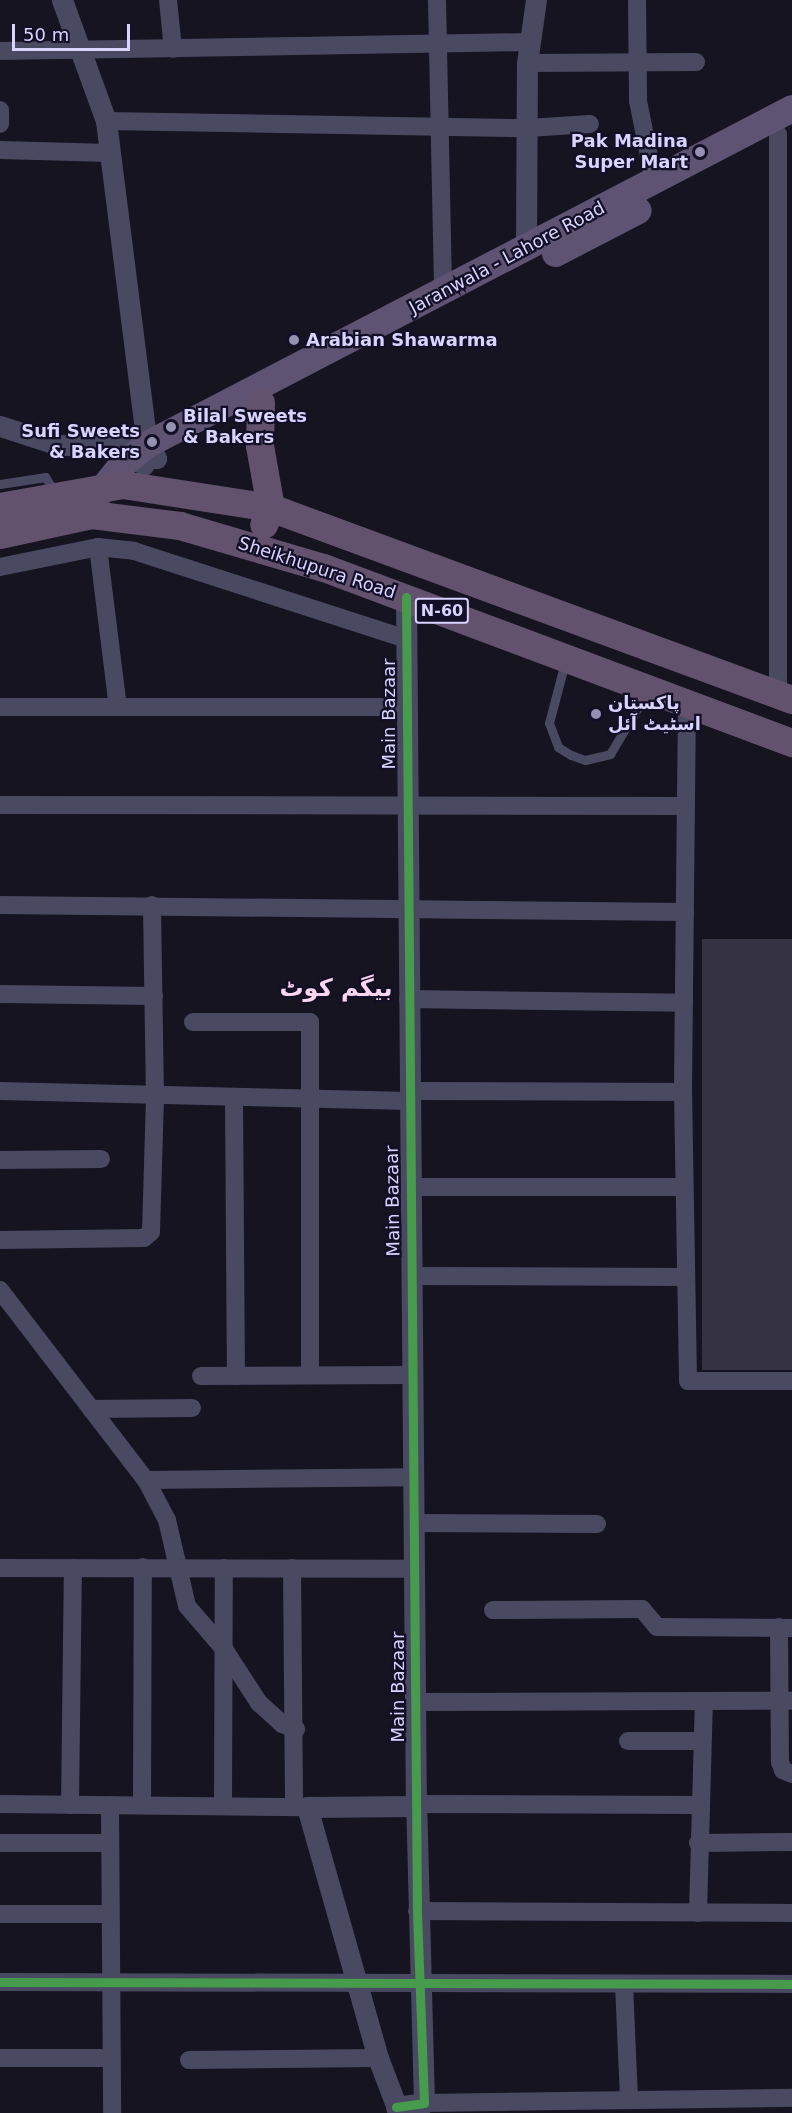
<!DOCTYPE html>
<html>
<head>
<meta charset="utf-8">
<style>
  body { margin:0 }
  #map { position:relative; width:792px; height:2113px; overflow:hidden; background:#161421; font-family:"DejaVu Sans","Noto Sans Arabic",sans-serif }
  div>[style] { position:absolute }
  .building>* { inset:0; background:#343243; transform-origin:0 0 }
  .service>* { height:9px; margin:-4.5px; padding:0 4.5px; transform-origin:4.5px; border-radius:4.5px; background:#4a4962 }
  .minor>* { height:18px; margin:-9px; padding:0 9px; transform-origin:9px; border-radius:9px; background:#4a4962 }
  .tertiary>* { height:21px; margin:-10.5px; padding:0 10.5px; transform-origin:10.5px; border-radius:10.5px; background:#4a4962 }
  .primary>* { height:27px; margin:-13.5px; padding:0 13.5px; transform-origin:13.5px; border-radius:13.5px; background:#5e5373 }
  .trunk>* { height:28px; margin:-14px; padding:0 14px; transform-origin:14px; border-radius:14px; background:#62526e }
  .cycleway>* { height:9px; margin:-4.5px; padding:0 4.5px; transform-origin:4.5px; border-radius:4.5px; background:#469c4c }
  .dots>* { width:16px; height:16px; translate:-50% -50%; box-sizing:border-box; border:3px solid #130f26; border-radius:50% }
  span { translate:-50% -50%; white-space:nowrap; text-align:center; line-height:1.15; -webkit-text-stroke:4.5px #130f26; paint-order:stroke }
  .shield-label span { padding:2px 4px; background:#130f26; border:2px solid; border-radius:4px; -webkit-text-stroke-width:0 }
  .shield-label { font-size:16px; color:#d9d4ff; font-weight:700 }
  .poi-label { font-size:18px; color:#d9d4ff; font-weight:700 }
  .right { translate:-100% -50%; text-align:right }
  .left { translate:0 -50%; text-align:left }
  .street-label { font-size:18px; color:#d9d4ff }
  .district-label { font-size:24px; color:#ffd6f0; font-weight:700 }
  .scale { position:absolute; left:12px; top:24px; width:118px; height:27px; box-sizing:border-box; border:3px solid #d9d4ff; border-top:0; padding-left:8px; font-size:18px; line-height:21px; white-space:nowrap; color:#d9d4ff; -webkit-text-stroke:4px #130f26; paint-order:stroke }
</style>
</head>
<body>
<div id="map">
  <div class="building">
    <div style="left:792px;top:939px;width:431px;height:90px;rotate:90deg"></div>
  </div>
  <div class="service">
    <div style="left:0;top:484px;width:46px;rotate:-8.8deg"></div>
    <div style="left:45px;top:477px;width:18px;rotate:56deg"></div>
    <div style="left:565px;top:662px;width:63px;rotate:104.7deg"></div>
    <div style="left:549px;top:723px;width:26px;rotate:69deg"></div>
    <div style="left:558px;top:747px;width:15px;rotate:32deg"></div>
    <div style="left:571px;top:755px;width:15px;rotate:20deg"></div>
    <div style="left:585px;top:760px;width:26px;rotate:-13deg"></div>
    <div style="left:610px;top:754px;width:70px;rotate:-59deg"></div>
  </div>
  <div class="minor">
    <div style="left:168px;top:0;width:49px;rotate:84.2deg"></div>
    <div style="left:437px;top:0;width:292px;rotate:88.8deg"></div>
    <div style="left:637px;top:0;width:101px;rotate:89.4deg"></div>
    <div style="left:638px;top:101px;width:81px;rotate:78.6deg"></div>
    <div style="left:0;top:51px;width:530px;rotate:-0.97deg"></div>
    <div style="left:527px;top:63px;width:169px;rotate:-0.3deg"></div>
    <div style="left:106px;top:121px;width:422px;rotate:1deg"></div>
    <div style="left:528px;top:128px;width:62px;rotate:-3.7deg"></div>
    <div style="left:0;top:124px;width:14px;rotate:-90deg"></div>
    <div style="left:0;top:150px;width:110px;rotate:1.6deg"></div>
    <div style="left:98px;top:547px;width:161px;rotate:82.9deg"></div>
    <div style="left:0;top:567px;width:100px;rotate:-11.5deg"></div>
    <div style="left:98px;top:547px;width:36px;rotate:6deg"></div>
    <div style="left:134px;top:551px;width:286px;rotate:17.9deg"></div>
    <div style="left:778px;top:694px;width:560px;rotate:-90deg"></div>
    <div style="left:687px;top:703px;width:389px;rotate:90.6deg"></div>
    <div style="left:683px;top:1092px;width:289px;rotate:89deg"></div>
    <div style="left:688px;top:1381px;width:104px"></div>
    <div style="left:0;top:707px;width:406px"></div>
    <div style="left:0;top:805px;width:686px;rotate:0.08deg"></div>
    <div style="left:0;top:905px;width:685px;rotate:0.59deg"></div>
    <div style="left:0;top:994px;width:154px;rotate:0.7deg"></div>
    <div style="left:408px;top:999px;width:276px;rotate:0.8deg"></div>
    <div style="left:193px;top:1022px;width:117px"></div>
    <div style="left:310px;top:1022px;width:353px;rotate:90deg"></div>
    <div style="left:0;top:1091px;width:409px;rotate:1.4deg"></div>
    <div style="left:409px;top:1091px;width:274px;rotate:0.2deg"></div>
    <div style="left:234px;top:1099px;width:277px;rotate:89.6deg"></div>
    <div style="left:0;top:1160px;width:101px;rotate:-0.6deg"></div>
    <div style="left:410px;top:1187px;width:274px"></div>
    <div style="left:0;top:1240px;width:144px;rotate:-0.8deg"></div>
    <div style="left:144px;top:1238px;width:9px;rotate:-41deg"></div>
    <div style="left:151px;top:1232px;width:134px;rotate:-88.3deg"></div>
    <div style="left:155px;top:1098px;width:193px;rotate:-90.9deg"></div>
    <div style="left:411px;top:1276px;width:275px;rotate:0.2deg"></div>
    <div style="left:0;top:1290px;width:240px;rotate:52.5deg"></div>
    <div style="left:146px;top:1480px;width:45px;rotate:62.3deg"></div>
    <div style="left:167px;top:1520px;width:88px;rotate:76.9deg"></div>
    <div style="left:187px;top:1606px;width:57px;rotate:49.3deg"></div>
    <div style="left:224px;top:1649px;width:64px;rotate:57.1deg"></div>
    <div style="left:259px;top:1703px;width:31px;rotate:42deg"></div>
    <div style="left:282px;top:1724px;width:15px;rotate:20deg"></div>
    <div style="left:201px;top:1376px;width:211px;rotate:-0.3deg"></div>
    <div style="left:91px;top:1409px;width:101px;rotate:-0.6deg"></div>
    <div style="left:146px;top:1480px;width:267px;rotate:-0.6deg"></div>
    <div style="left:413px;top:1523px;width:184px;rotate:0.3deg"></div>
    <div style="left:0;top:1568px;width:414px;rotate:0.1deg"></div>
    <div style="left:292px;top:1568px;width:239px;rotate:89.5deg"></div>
    <div style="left:493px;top:1610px;width:149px;rotate:-0.4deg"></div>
    <div style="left:642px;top:1609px;width:23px;rotate:50deg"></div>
    <div style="left:657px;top:1627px;width:135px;rotate:0.4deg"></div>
    <div style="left:779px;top:1627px;width:135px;rotate:89.6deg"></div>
    <div style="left:780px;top:1762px;width:9px;rotate:69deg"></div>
    <div style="left:783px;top:1770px;width:10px;rotate:24deg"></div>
    <div style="left:415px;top:1702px;width:377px;rotate:-0.2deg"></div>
    <div style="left:628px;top:1741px;width:74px"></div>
    <div style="left:0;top:1804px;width:307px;rotate:0.6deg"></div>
    <div style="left:416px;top:1804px;width:283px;rotate:0.2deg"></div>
    <div style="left:70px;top:1805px;width:237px;rotate:-89.3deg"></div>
    <div style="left:110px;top:1805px;width:308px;rotate:89.6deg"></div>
    <div style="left:142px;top:1805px;width:238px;rotate:-89.8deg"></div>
    <div style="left:223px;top:1806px;width:238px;rotate:-89.8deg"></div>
    <div style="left:0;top:1843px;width:109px"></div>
    <div style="left:698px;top:1843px;width:94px;rotate:-0.6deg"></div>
    <div style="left:417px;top:1911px;width:375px;rotate:0.3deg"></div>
    <div style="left:698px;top:1913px;width:212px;rotate:-88.4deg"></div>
    <div style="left:0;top:1914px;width:109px"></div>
    <div style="left:0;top:1982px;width:792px;rotate:0.14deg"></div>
    <div style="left:624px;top:1984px;width:114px;rotate:87.5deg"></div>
    <div style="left:0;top:2058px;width:111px"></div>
    <div style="left:189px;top:2060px;width:189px;rotate:-0.6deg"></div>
    <div style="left:424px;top:2103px;width:368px;rotate:-0.8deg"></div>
  </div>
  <div class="tertiary">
    <div style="left:62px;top:0;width:129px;rotate:70deg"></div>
    <div style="left:106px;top:121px;width:326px;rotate:82.8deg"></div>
    <div style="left:147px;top:444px;width:17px;rotate:57deg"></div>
    <div style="left:526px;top:247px;width:184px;rotate:-89.7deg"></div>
    <div style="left:527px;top:63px;width:64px;rotate:-81.9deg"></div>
    <div style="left:0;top:426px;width:62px;rotate:17.9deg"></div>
    <div style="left:59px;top:445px;width:68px"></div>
    <div style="left:127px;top:445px;width:26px;rotate:50deg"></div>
    <div style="left:406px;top:597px;width:1207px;rotate:89.53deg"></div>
    <div style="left:396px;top:2107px;width:28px;rotate:-8deg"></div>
    <div style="left:424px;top:2103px;width:297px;rotate:-91.5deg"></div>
    <div style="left:416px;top:1806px;width:109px;rotate:179.5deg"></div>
    <div style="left:307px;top:1807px;width:261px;rotate:74.2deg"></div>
    <div style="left:378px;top:2058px;width:59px;rotate:69.1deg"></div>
  </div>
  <div class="primary">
    <div style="left:555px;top:253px;width:93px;rotate:-27.4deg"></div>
    <div style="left:93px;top:500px;width:43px;rotate:-51.5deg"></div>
    <div style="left:120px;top:466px;width:35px;rotate:-39deg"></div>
    <div style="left:147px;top:444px;width:727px;rotate:-27.52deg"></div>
  </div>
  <div class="trunk">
    <div style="left:261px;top:403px;width:43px;rotate:91.3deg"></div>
    <div style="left:260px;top:446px;width:63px;rotate:79.9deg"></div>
    <div style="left:271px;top:508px;width:18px;rotate:112deg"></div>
    <div style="left:0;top:507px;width:125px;rotate:-10.1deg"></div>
    <div style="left:123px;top:485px;width:150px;rotate:8.8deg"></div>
    <div style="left:271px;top:508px;width:555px;rotate:20.23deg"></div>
    <div style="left:0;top:535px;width:94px;rotate:-12.3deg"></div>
    <div style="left:92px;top:515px;width:89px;rotate:7.1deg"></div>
    <div style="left:180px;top:526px;width:150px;rotate:16.3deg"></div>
    <div style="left:324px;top:568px;width:500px;rotate:20.5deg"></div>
  </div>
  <div class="cycleway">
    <div style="left:0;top:1982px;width:792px;rotate:0.14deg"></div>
    <div style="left:396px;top:2107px;width:28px;rotate:-8deg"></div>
    <div style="left:424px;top:2103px;width:192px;rotate:-92.1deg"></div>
    <div style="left:417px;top:1911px;width:1314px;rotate:-90.48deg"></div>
  </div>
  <div class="dots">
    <div style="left:700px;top:152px;background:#9591b1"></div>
    <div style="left:294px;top:340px;background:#9591b1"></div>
    <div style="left:171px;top:427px;background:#9591b1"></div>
    <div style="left:152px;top:442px;background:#9591b1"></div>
    <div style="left:596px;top:714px;background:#9591b1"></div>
  </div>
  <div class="shield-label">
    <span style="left:442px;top:611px">N-60</span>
  </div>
  <div class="poi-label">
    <span class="right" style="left:688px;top:152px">Pak Madina<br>Super Mart</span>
    <span class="left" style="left:306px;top:340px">Arabian Shawarma</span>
    <span class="left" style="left:183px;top:427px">Bilal Sweets<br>&amp; Bakers</span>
    <span class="right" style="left:140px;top:442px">Sufi Sweets<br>&amp; Bakers</span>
    <span class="left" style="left:608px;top:714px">پاکستان<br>اسٹیٹ آئل</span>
  </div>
  <div class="street-label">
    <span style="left:507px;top:258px;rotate:-28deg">Jaranwala - Lahore Road</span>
    <span style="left:317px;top:568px;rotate:18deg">Sheikhupura Road</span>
    <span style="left:389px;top:714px;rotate:-90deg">Main Bazaar</span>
    <span style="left:393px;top:1201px;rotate:-91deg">Main Bazaar</span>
    <span style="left:398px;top:1687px;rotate:-90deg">Main Bazaar</span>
  </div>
  <div class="district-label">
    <span style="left:336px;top:989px">بیگم کوٹ</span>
  </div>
  <div class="scale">50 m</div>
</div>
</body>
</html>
